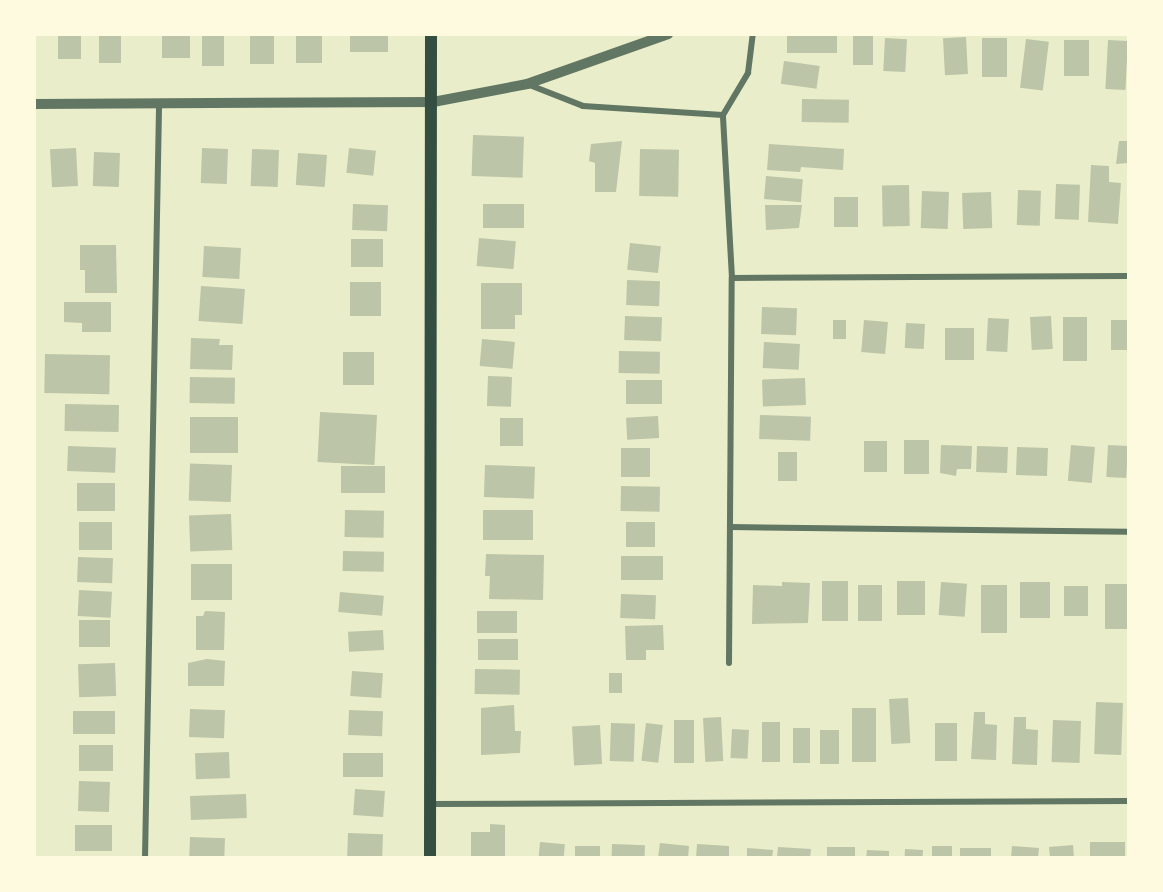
<!DOCTYPE html>
<html>
<head>
<meta charset="utf-8">
<style>
  body { margin:0 }
  #map { position:relative; width:1163px; height:892px; overflow:hidden; background:#e9edc9; font-family:"PT Sans",sans-serif }
  div>[style] { position:absolute }
  .building>* { inset:0; background:#bcc5a7; transform-origin:0 0 }
  .minor>* { height:6px; margin:-3px; padding:0 3px; transform-origin:3px; border-radius:3px; background:#617663 }
  .tertiary>* { height:10px; margin:-5px; padding:0 5px; transform-origin:5px; border-radius:5px; background:#617663 }
  .secondary>* { height:12px; margin:-6px; padding:0 6px; transform-origin:6px; border-radius:6px; background:#344e41 }
  span { translate:-50% -50%; white-space:nowrap; text-align:center; line-height:1.15; -webkit-text-stroke:4.5px #fefae0; paint-order:stroke }
  .frame { position:absolute; inset:0; border:36px solid #fefae0; pointer-events:none }
</style>
</head>
<body>
<div id="map">
  <div class="building">
    <div style="left:58px;top:34px;width:23px;height:25px"></div>
    <div style="left:99px;top:34px;width:22px;height:29px"></div>
    <div style="left:162px;top:34px;width:28px;height:24px"></div>
    <div style="left:202px;top:34px;width:22px;height:32px"></div>
    <div style="left:250px;top:34px;width:24px;height:30px"></div>
    <div style="left:296px;top:34px;width:26px;height:29px"></div>
    <div style="left:350px;top:34px;width:38px;height:18px"></div>
    <div style="left:787px;top:34px;width:50px;height:19px"></div>
    <div style="left:853px;top:34px;width:20px;height:31px"></div>
    <div style="left:966px;top:37px;width:37px;height:23px;rotate:87deg"></div>
    <div style="left:885px;top:38px;width:22px;height:33px;rotate:3deg"></div>
    <div style="left:982px;top:38px;width:25px;height:39px"></div>
    <div style="left:1026px;top:39px;width:23px;height:49px;rotate:7deg"></div>
    <div style="left:1089px;top:40px;width:36px;height:25px;rotate:90deg"></div>
    <div style="left:1108px;top:40px;width:20px;height:49px;rotate:3deg"></div>
    <div style="left:784px;top:61px;width:36px;height:23px;rotate:8deg"></div>
    <div style="left:802px;top:99px;width:47px;height:23px;rotate:1deg"></div>
    <div style="left:473px;top:135px;width:51px;height:41px;rotate:2deg"></div>
    <div style="clip-path:polygon(622px 141px,616px 192px,595px 192px,595px 163px,589px 161px,591px 144px)"></div>
    <div style="clip-path:polygon(1119px 141px,1128px 141px,1128px 163px,1116px 164px)"></div>
    <div style="clip-path:polygon(769px 144px,844px 149px,843px 170px,801px 167px,800px 172px,767px 170px)"></div>
    <div style="left:76px;top:148px;width:38px;height:26px;rotate:87deg"></div>
    <div style="left:202px;top:148px;width:26px;height:35px;rotate:2deg"></div>
    <div style="left:349px;top:148px;width:27px;height:25px;rotate:6deg"></div>
    <div style="left:252px;top:149px;width:27px;height:37px;rotate:2deg"></div>
    <div style="left:640px;top:149px;width:39px;height:47px;rotate:1deg"></div>
    <div style="left:94px;top:152px;width:26px;height:34px;rotate:2deg"></div>
    <div style="left:298px;top:153px;width:29px;height:32px;rotate:4deg"></div>
    <div style="clip-path:polygon(1091px 165px,1109px 166px,1109px 182px,1121px 183px,1118px 224px,1088px 222px)"></div>
    <div style="left:766px;top:176px;width:37px;height:23px;rotate:5deg"></div>
    <div style="left:1056px;top:184px;width:24px;height:35px;rotate:2deg"></div>
    <div style="left:909px;top:185px;width:41px;height:27px;rotate:89deg"></div>
    <div style="left:1018px;top:190px;width:23px;height:35px;rotate:2deg"></div>
    <div style="left:922px;top:191px;width:27px;height:37px;rotate:2deg"></div>
    <div style="left:991px;top:192px;width:36px;height:29px;rotate:88deg"></div>
    <div style="left:834px;top:197px;width:24px;height:30px"></div>
    <div style="left:353px;top:204px;width:35px;height:26px;rotate:2deg"></div>
    <div style="left:483px;top:204px;width:41px;height:24px"></div>
    <div style="clip-path:polygon(765px 205px,802px 205px,799px 228px,766px 230px)"></div>
    <div style="left:479px;top:238px;width:37px;height:28px;rotate:5deg"></div>
    <div style="left:351px;top:239px;width:32px;height:28px"></div>
    <div style="left:630px;top:243px;width:31px;height:27px;rotate:6deg"></div>
    <div style="clip-path:polygon(80px 245px,116px 245px,117px 293px,85px 293px,85px 270px,80px 270px)"></div>
    <div style="left:204px;top:246px;width:37px;height:31px;rotate:3deg"></div>
    <div style="left:627px;top:280px;width:33px;height:25px;rotate:2deg"></div>
    <div style="left:350px;top:282px;width:31px;height:34px"></div>
    <div style="clip-path:polygon(481px 283px,522px 283px,522px 315px,515px 315px,515px 329px,481px 329px)"></div>
    <div style="left:201px;top:286px;width:44px;height:35px;rotate:4deg"></div>
    <div style="clip-path:polygon(64px 302px,111px 302px,111px 332px,82px 332px,82px 323px,64px 322px)"></div>
    <div style="left:762px;top:307px;width:35px;height:27px;rotate:2deg"></div>
    <div style="left:625px;top:316px;width:37px;height:24px;rotate:2deg"></div>
    <div style="left:1051px;top:316px;width:33px;height:21px;rotate:87deg"></div>
    <div style="left:1063px;top:317px;width:24px;height:44px"></div>
    <div style="left:988px;top:318px;width:21px;height:33px;rotate:3deg"></div>
    <div style="left:833px;top:320px;width:13px;height:19px"></div>
    <div style="left:864px;top:320px;width:24px;height:32px;rotate:5deg"></div>
    <div style="left:1111px;top:320px;width:17px;height:30px"></div>
    <div style="left:906px;top:323px;width:19px;height:25px;rotate:3deg"></div>
    <div style="left:945px;top:328px;width:29px;height:32px"></div>
    <div style="clip-path:polygon(191px 338px,220px 339px,219px 345px,233px 345px,232px 370px,190px 369px)"></div>
    <div style="left:482px;top:339px;width:33px;height:27px;rotate:5deg"></div>
    <div style="left:764px;top:342px;width:36px;height:26px;rotate:3deg"></div>
    <div style="left:619px;top:351px;width:41px;height:22px;rotate:1deg"></div>
    <div style="left:343px;top:352px;width:31px;height:33px"></div>
    <div style="left:45px;top:354px;width:65px;height:39px;rotate:1deg"></div>
    <div style="left:488px;top:376px;width:24px;height:30px;rotate:2deg"></div>
    <div style="left:190px;top:377px;width:45px;height:26px;rotate:1deg"></div>
    <div style="left:805px;top:378px;width:27px;height:43px;rotate:88deg"></div>
    <div style="left:626px;top:380px;width:36px;height:24px"></div>
    <div style="left:65px;top:404px;width:54px;height:27px;rotate:1deg"></div>
    <div style="left:377px;top:415px;width:50px;height:57px;rotate:93deg"></div>
    <div style="left:760px;top:415px;width:51px;height:24px;rotate:2deg"></div>
    <div style="left:658px;top:416px;width:22px;height:32px;rotate:87deg"></div>
    <div style="left:238px;top:417px;width:36px;height:48px;rotate:90deg"></div>
    <div style="left:523px;top:418px;width:28px;height:23px;rotate:90deg"></div>
    <div style="left:904px;top:440px;width:25px;height:34px"></div>
    <div style="left:864px;top:441px;width:23px;height:31px"></div>
    <div style="clip-path:polygon(941px 445px,972px 446px,971px 469px,957px 469px,956px 476px,940px 473px)"></div>
    <div style="left:1071px;top:445px;width:24px;height:36px;rotate:5deg"></div>
    <div style="left:1108px;top:445px;width:20px;height:32px;rotate:3deg"></div>
    <div style="left:68px;top:446px;width:48px;height:25px;rotate:2deg"></div>
    <div style="left:977px;top:446px;width:31px;height:26px;rotate:2deg"></div>
    <div style="left:1017px;top:447px;width:31px;height:28px;rotate:2deg"></div>
    <div style="left:621px;top:448px;width:29px;height:29px"></div>
    <div style="left:778px;top:452px;width:19px;height:29px"></div>
    <div style="left:232px;top:465px;width:37px;height:42px;rotate:92deg"></div>
    <div style="left:485px;top:465px;width:50px;height:32px;rotate:2deg"></div>
    <div style="left:341px;top:466px;width:44px;height:27px"></div>
    <div style="left:77px;top:483px;width:38px;height:28px"></div>
    <div style="left:621px;top:486px;width:39px;height:25px;rotate:1deg"></div>
    <div style="left:345px;top:510px;width:39px;height:27px;rotate:1deg"></div>
    <div style="left:483px;top:510px;width:50px;height:30px"></div>
    <div style="left:231px;top:514px;width:36px;height:42px;rotate:88deg"></div>
    <div style="left:79px;top:522px;width:33px;height:28px"></div>
    <div style="left:626px;top:522px;width:29px;height:25px"></div>
    <div style="left:343px;top:551px;width:41px;height:20px;rotate:1deg"></div>
    <div style="clip-path:polygon(486px 554px,544px 555px,543px 600px,489px 599px,490px 576px,485px 576px)"></div>
    <div style="left:621px;top:556px;width:42px;height:24px"></div>
    <div style="left:78px;top:557px;width:35px;height:25px;rotate:2deg"></div>
    <div style="left:191px;top:564px;width:41px;height:36px"></div>
    <div style="left:822px;top:581px;width:26px;height:40px"></div>
    <div style="left:897px;top:581px;width:28px;height:34px"></div>
    <div style="clip-path:polygon(782px 582px,810px 583px,808px 623px,752px 624px,753px 585px,782px 586px)"></div>
    <div style="left:941px;top:582px;width:26px;height:33px;rotate:4deg"></div>
    <div style="left:1020px;top:582px;width:30px;height:36px"></div>
    <div style="left:1105px;top:584px;width:23px;height:45px"></div>
    <div style="left:858px;top:585px;width:24px;height:36px"></div>
    <div style="left:981px;top:585px;width:26px;height:48px"></div>
    <div style="left:1064px;top:586px;width:24px;height:30px"></div>
    <div style="left:79px;top:590px;width:33px;height:26px;rotate:3deg"></div>
    <div style="left:340px;top:592px;width:44px;height:20px;rotate:5deg"></div>
    <div style="left:621px;top:594px;width:35px;height:24px;rotate:2deg"></div>
    <div style="clip-path:polygon(205px 611px,225px 612px,224px 650px,196px 650px,196px 616px,203px 616px)"></div>
    <div style="left:517px;top:611px;width:22px;height:40px;rotate:90deg"></div>
    <div style="left:79px;top:620px;width:31px;height:27px"></div>
    <div style="clip-path:polygon(663px 625px,664px 650px,646px 650px,646px 660px,626px 660px,625px 626px)"></div>
    <div style="left:383px;top:630px;width:20px;height:35px;rotate:87deg"></div>
    <div style="left:518px;top:639px;width:21px;height:40px;rotate:90deg"></div>
    <div style="clip-path:polygon(207px 659px,225px 661px,224px 686px,188px 686px,188px 663px)"></div>
    <div style="left:115px;top:663px;width:33px;height:37px;rotate:88deg"></div>
    <div style="left:475px;top:669px;width:45px;height:25px;rotate:1deg"></div>
    <div style="left:352px;top:671px;width:31px;height:25px;rotate:4deg"></div>
    <div style="left:609px;top:673px;width:13px;height:20px"></div>
    <div style="left:908px;top:698px;width:45px;height:19px;rotate:87deg"></div>
    <div style="left:1096px;top:702px;width:27px;height:52px;rotate:2deg"></div>
    <div style="clip-path:polygon(514px 705px,515px 731px,521px 731px,520px 753px,481px 755px,481px 708px)"></div>
    <div style="left:852px;top:708px;width:24px;height:54px"></div>
    <div style="left:190px;top:709px;width:35px;height:28px;rotate:2deg"></div>
    <div style="left:349px;top:710px;width:34px;height:25px;rotate:2deg"></div>
    <div style="left:115px;top:711px;width:23px;height:42px;rotate:90deg"></div>
    <div style="clip-path:polygon(974px 712px,985px 712px,985px 724px,997px 725px,996px 760px,971px 759px)"></div>
    <div style="left:721px;top:717px;width:44px;height:18px;rotate:87deg"></div>
    <div style="clip-path:polygon(1014px 717px,1026px 717px,1026px 729px,1038px 730px,1037px 765px,1012px 764px)"></div>
    <div style="left:674px;top:720px;width:20px;height:43px"></div>
    <div style="left:1053px;top:720px;width:28px;height:42px;rotate:2deg"></div>
    <div style="left:762px;top:722px;width:18px;height:40px"></div>
    <div style="left:611px;top:723px;width:24px;height:38px;rotate:2deg"></div>
    <div style="left:646px;top:723px;width:17px;height:38px;rotate:7deg"></div>
    <div style="left:935px;top:723px;width:22px;height:38px"></div>
    <div style="left:600px;top:725px;width:39px;height:28px;rotate:87deg"></div>
    <div style="left:793px;top:728px;width:17px;height:35px"></div>
    <div style="left:732px;top:729px;width:17px;height:29px;rotate:3deg"></div>
    <div style="left:820px;top:730px;width:19px;height:34px"></div>
    <div style="left:79px;top:745px;width:34px;height:26px"></div>
    <div style="left:229px;top:752px;width:26px;height:34px;rotate:88deg"></div>
    <div style="left:343px;top:753px;width:40px;height:24px"></div>
    <div style="left:79px;top:781px;width:31px;height:30px;rotate:2deg"></div>
    <div style="left:355px;top:789px;width:30px;height:26px;rotate:4deg"></div>
    <div style="left:246px;top:794px;width:24px;height:56px;rotate:88deg"></div>
    <div style="clip-path:polygon(490px 824px,505px 825px,505px 858px,471px 858px,471px 832px,490px 832px)"></div>
    <div style="left:75px;top:825px;width:37px;height:26px"></div>
    <div style="left:348px;top:833px;width:35px;height:25px;rotate:2deg"></div>
    <div style="left:190px;top:837px;width:35px;height:21px;rotate:2deg"></div>
    <div style="left:540px;top:842px;width:25px;height:16px;rotate:5deg"></div>
    <div style="left:1125px;top:842px;width:16px;height:35px;rotate:90deg"></div>
    <div style="clip-path:polygon(660px 843px,689px 846px,688px 858px,658px 858px)"></div>
    <div style="left:612px;top:844px;width:33px;height:14px;rotate:2deg"></div>
    <div style="clip-path:polygon(697px 844px,729px 846px,729px 858px,696px 858px)"></div>
    <div style="clip-path:polygon(1073px 845px,1074px 858px,1050px 858px,1049px 847px)"></div>
    <div style="left:600px;top:846px;width:12px;height:25px;rotate:90deg"></div>
    <div style="left:932px;top:846px;width:20px;height:12px"></div>
    <div style="clip-path:polygon(1012px 846px,1039px 848px,1038px 858px,1011px 858px)"></div>
    <div style="clip-path:polygon(778px 847px,811px 849px,810px 858px,777px 858px)"></div>
    <div style="left:827px;top:847px;width:28px;height:11px"></div>
    <div style="clip-path:polygon(747px 848px,773px 850px,772px 858px,747px 858px)"></div>
    <div style="left:960px;top:848px;width:31px;height:10px"></div>
    <div style="left:905px;top:849px;width:18px;height:9px;rotate:3deg"></div>
    <div style="clip-path:polygon(867px 850px,889px 851px,889px 858px,866px 858px)"></div>
  </div>
  <div class="minor">
    <div style="left:527px;top:84px;width:60px;rotate:21.4deg"></div>
    <div style="left:583px;top:106px;width:140px;rotate:3.7deg"></div>
    <div style="left:732px;top:278px;width:396px;rotate:-0.3deg"></div>
    <div style="left:730px;top:527px;width:398px;rotate:0.7deg"></div>
    <div style="left:729px;top:663px;width:385px;rotate:-89.6deg"></div>
    <div style="left:732px;top:278px;width:163px;rotate:-93.2deg"></div>
    <div style="left:723px;top:115px;width:49px;rotate:-59.2deg"></div>
    <div style="left:748px;top:73px;width:39px;rotate:-83deg"></div>
    <div style="left:430px;top:804px;width:698px;rotate:-0.25deg"></div>
    <div style="left:145px;top:858px;width:752px;rotate:-88.93deg"></div>
  </div>
  <div class="tertiary">
    <div style="left:34px;top:104px;width:399px;rotate:-0.3deg"></div>
    <div style="left:433px;top:102px;width:96px;rotate:-10.8deg"></div>
    <div style="left:527px;top:84px;width:150px;rotate:-19.5deg"></div>
  </div>
  <div class="secondary">
    <div style="left:430px;top:858px;width:824px;rotate:-89.93deg"></div>
  </div>
  <div class="frame"></div>
</div>
</body>
</html>
